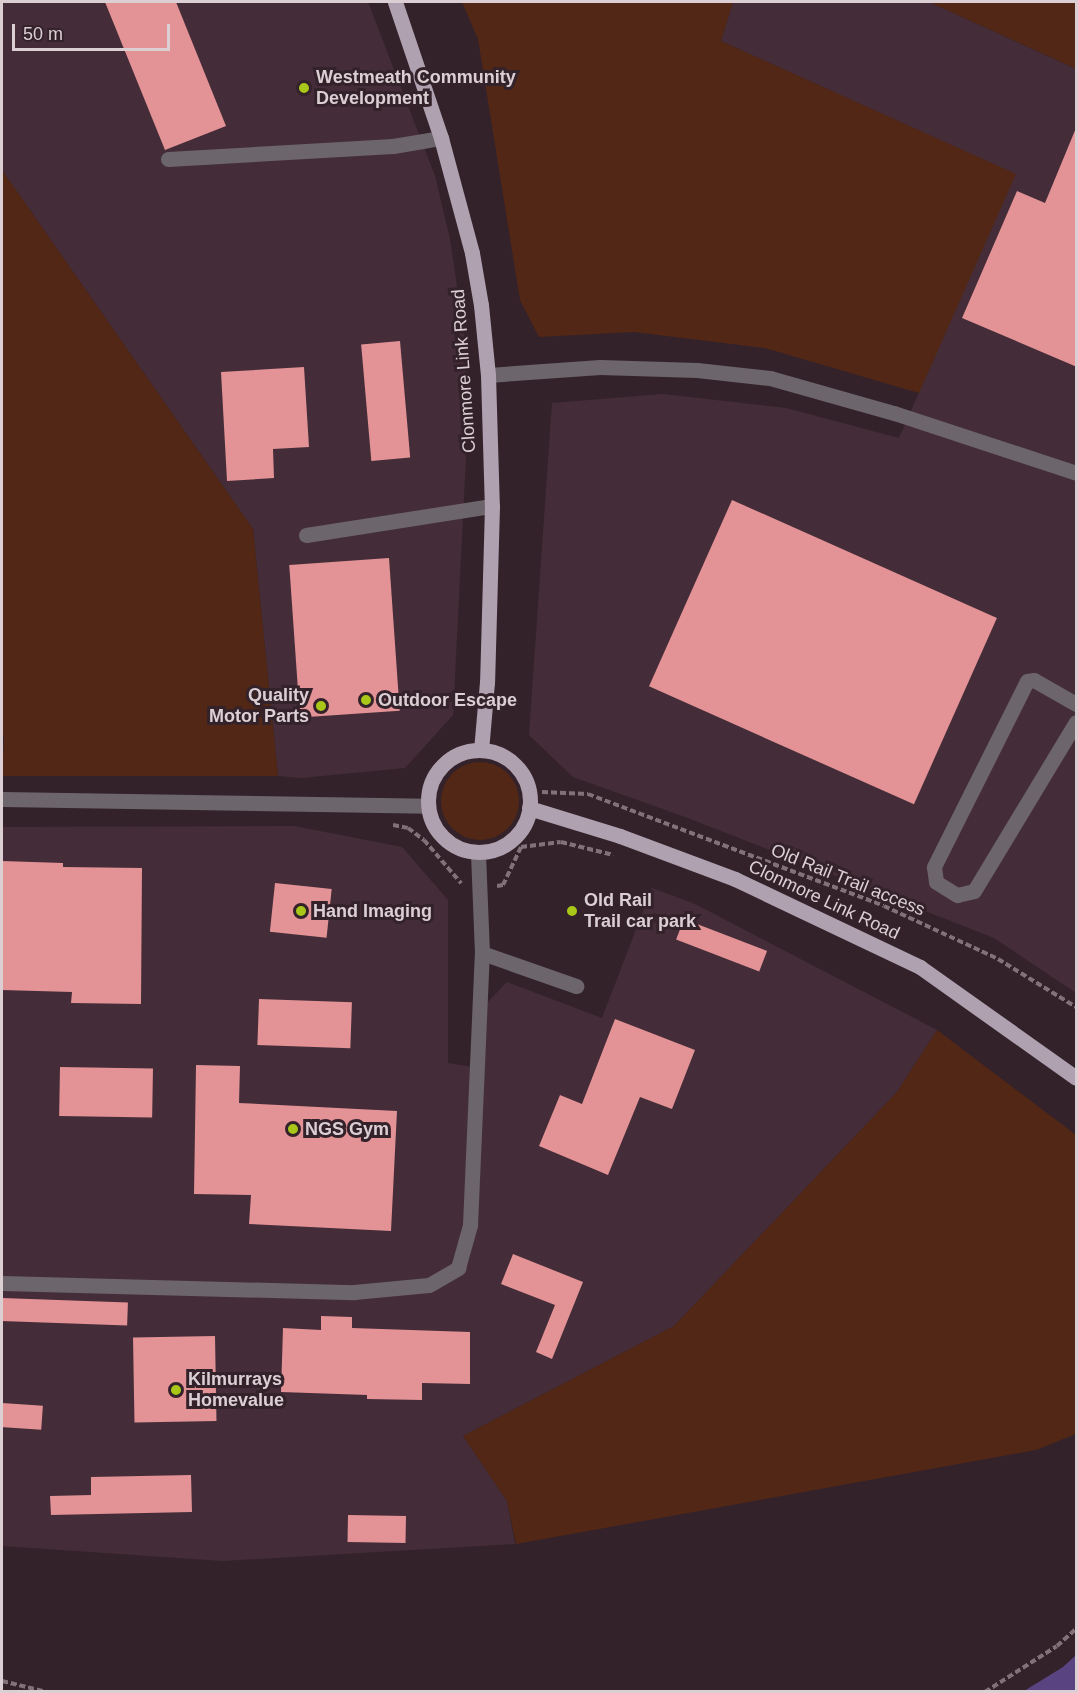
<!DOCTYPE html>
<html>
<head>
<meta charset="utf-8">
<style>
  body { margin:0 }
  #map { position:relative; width:1078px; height:1693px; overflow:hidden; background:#34222b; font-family:Arial,sans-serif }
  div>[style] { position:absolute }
  .built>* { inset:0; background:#442d38 }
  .green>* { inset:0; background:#522715 }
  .round { border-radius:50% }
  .water>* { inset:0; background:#594481 }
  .building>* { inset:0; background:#e39296; transform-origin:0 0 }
  .path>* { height:4px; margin-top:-2px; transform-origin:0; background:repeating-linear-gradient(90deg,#817279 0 6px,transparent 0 9px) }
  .minor>* { height:15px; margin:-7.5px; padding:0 7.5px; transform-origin:7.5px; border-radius:7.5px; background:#6c656c }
  .major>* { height:15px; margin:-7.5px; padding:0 7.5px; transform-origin:7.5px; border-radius:7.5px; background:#afa1b0 }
  .major>.ring { margin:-7.5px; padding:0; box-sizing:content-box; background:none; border:15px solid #afa1b0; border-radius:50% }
  .dots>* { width:16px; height:16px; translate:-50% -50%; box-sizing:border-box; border:3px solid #34222b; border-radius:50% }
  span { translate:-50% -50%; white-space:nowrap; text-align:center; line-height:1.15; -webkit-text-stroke:6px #34222b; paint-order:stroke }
  .poi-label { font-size:18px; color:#dbcfd4; font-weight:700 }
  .left { translate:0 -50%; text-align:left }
  .right { translate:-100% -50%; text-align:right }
  .street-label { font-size:18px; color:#dbcfd4 }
  .frame { position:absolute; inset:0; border:3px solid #dbcfd4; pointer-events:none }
  .scale { position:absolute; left:12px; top:24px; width:158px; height:27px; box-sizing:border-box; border:3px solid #dbcfd4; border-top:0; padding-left:8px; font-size:18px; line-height:21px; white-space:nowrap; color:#dbcfd4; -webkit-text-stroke:4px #34222b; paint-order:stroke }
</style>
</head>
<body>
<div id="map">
  <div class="built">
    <div style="clip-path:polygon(2px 2px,368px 2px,435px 176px,450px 239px,467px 353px,467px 437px,453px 715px,405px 768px,301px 778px,278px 776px,253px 529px,2px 170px)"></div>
    <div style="clip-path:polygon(733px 2px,929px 2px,1076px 69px,1076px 993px,994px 938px,688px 818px,573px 777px,529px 735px,552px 403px,663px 394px,786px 408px,899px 438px,1015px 174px,721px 41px)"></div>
    <div style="clip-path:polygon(294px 826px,402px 847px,448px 900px,448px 1063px,485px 1069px,485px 1005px,507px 982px,602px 1018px,652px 888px,695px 904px,937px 1030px,897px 1092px,674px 1326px,463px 1436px,507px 1501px,515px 1544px,223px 1561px,2px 1546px,2px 827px)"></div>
  </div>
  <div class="green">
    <div style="clip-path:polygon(462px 2px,733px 2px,721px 41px,1016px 174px,919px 393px,765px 348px,634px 332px,539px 337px,520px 300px,478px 39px)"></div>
    <div style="clip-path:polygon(929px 2px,1076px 2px,1076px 69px,1068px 65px)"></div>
    <div style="clip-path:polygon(2px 170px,253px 529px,278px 776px,2px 776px,4px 736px,2px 735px)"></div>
    <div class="round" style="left:441px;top:762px;width:78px;height:78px"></div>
    <div style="clip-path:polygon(937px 1030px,1076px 1135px,1076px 1434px,1036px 1450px,516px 1544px,507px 1501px,463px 1436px,674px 1326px,897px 1092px)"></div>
  </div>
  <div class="water">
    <div style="clip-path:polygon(1076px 1655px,1076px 1691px,1024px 1691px,1063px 1667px)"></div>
  </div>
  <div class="building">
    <div style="clip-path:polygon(105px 2px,176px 2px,226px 126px,165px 150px)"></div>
    <div style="clip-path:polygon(1076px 128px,1077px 128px,1077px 367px,962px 318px,1017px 191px,1045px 203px)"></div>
    <div style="left:400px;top:341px;width:117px;height:39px;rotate:85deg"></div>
    <div style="clip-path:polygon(304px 367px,309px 447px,273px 449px,274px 478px,227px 481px,221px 372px)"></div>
    <div style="left:732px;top:500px;width:290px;height:204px;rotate:24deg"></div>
    <div style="left:389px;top:558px;width:153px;height:100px;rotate:86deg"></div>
    <div style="clip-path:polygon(2px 861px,63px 863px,63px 867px,142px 868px,141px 1004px,71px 1003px,72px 992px,2px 990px)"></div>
    <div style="left:275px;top:883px;width:57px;height:49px;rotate:6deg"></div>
    <div style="left:684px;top:919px;width:89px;height:22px;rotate:21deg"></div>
    <div style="left:259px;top:999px;width:93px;height:46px;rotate:2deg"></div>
    <div style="clip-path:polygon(615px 1019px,695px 1050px,672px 1109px,640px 1097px,608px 1175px,539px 1146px,560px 1095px,582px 1104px)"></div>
    <div style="clip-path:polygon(196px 1065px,240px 1066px,239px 1103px,397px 1111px,391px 1231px,249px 1224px,251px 1195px,194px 1194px)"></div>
    <div style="left:60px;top:1067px;width:93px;height:49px;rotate:1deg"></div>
    <div style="clip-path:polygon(513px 1254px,583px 1282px,552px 1359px,536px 1352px,555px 1305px,501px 1284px)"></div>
    <div style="left:2px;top:1298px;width:126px;height:23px;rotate:2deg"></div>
    <div style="clip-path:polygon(321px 1316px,352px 1317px,352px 1328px,470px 1332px,470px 1384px,422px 1383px,422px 1400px,367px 1399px,367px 1395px,281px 1392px,283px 1328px,321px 1330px)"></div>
    <div style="left:215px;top:1336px;width:85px;height:82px;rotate:89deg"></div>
    <div style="left:2px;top:1403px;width:41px;height:24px;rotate:4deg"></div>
    <div style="clip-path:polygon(191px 1475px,192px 1512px,51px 1515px,50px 1496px,91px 1495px,91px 1477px)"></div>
    <div style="left:348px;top:1515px;width:58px;height:27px;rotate:1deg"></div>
  </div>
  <div class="path">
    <div style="left:542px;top:792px;width:46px;rotate:2.5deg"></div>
    <div style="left:588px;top:794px;width:316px;rotate:20.7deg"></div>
    <div style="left:884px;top:906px;width:126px;rotate:24.9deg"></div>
    <div style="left:998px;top:959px;width:92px;rotate:31.6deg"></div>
    <div style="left:393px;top:825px;width:15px;rotate:11deg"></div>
    <div style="left:408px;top:828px;width:20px;rotate:37deg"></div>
    <div style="left:424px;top:840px;width:57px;rotate:49.3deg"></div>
    <div style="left:497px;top:886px;width:6px;rotate:-9deg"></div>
    <div style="left:503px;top:885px;width:42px;rotate:-64.7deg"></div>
    <div style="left:521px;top:847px;width:40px;rotate:-7.1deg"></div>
    <div style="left:561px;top:842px;width:54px;rotate:14deg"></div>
    <div style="left:2px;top:1681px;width:46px;rotate:13.7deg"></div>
    <div style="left:985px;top:1692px;width:85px;rotate:-32.6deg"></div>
    <div style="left:1057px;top:1646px;width:25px;rotate:-42deg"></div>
  </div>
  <div class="minor">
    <div style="left:168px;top:159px;width:225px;rotate:-3.3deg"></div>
    <div style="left:393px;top:146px;width:49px;rotate:-9.5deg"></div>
    <div style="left:488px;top:375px;width:112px;rotate:-4.1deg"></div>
    <div style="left:600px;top:367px;width:97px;rotate:1.8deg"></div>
    <div style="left:697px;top:370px;width:73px;rotate:6.3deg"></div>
    <div style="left:770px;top:378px;width:129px;rotate:15.8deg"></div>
    <div style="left:894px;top:413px;width:192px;rotate:18.2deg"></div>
    <div style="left:306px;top:535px;width:188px;rotate:-8.9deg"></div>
    <div style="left:1076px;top:704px;width:48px;rotate:-150.3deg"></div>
    <div style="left:1034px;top:680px;width:7px;rotate:172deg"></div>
    <div style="left:1027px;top:681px;width:208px;rotate:116.6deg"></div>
    <div style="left:934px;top:867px;width:15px;rotate:82deg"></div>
    <div style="left:936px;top:882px;width:25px;rotate:32deg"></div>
    <div style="left:957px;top:895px;width:17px;rotate:-13deg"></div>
    <div style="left:974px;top:891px;width:197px;rotate:-58.9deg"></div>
    <div style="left:2px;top:799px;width:426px;rotate:0.9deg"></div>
    <div style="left:482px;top:953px;width:100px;rotate:19.3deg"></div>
    <div style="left:2px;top:1283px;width:352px;rotate:1.5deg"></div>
    <div style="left:354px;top:1292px;width:75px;rotate:-5.3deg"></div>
    <div style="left:429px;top:1285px;width:34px;rotate:-30deg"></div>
    <div style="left:458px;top:1268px;width:45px;rotate:-74.4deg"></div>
    <div style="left:470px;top:1225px;width:272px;rotate:-87.5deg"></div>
    <div style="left:482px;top:953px;width:101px;rotate:-92.3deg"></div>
  </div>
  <div class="major">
    <div style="left:395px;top:2px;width:144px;rotate:71.3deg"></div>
    <div style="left:441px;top:138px;width:119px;rotate:74.9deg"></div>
    <div style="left:472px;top:253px;width:53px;rotate:80.2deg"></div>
    <div style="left:481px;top:305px;width:70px;rotate:84.3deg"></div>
    <div style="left:488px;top:375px;width:131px;rotate:88.3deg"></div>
    <div style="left:492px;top:506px;width:176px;rotate:91.6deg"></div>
    <div style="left:487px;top:682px;width:68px;rotate:95deg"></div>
    <div class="ring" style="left:428px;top:750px;width:87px;height:87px"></div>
    <div style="left:529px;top:808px;width:95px;rotate:17.1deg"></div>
    <div style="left:620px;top:836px;width:123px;rotate:20.5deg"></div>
    <div style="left:735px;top:879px;width:205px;rotate:25.4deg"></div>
    <div style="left:920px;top:967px;width:191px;rotate:35.4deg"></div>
  </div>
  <div class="dots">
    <div style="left:304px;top:88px;background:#a9c719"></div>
    <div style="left:366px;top:700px;background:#a9c719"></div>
    <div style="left:321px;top:706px;background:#a9c719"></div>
    <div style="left:301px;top:911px;background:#a9c719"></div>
    <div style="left:572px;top:911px;background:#a9c719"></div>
    <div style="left:293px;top:1129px;background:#a9c719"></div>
    <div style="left:176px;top:1390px;background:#a9c719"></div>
  </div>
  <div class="poi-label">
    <span class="left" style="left:316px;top:88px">Westmeath Community<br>Development</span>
    <span class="right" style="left:309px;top:706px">Quality<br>Motor Parts</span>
    <span class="left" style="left:378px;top:700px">Outdoor Escape</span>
    <span class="left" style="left:584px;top:911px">Old Rail<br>Trail car park</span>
    <span class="left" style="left:313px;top:911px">Hand Imaging</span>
    <span class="left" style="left:305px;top:1129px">NGS Gym</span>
    <span class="left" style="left:188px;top:1390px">Kilmurrays<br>Homevalue</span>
  </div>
  <div class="street-label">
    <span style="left:464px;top:371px;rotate:-94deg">Clonmore Link Road</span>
    <span style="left:848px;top:880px;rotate:22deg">Old Rail Trail access</span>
    <span style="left:824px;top:900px;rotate:25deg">Clonmore Link Road</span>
  </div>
  <div class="frame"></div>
  <div class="scale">50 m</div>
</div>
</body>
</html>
